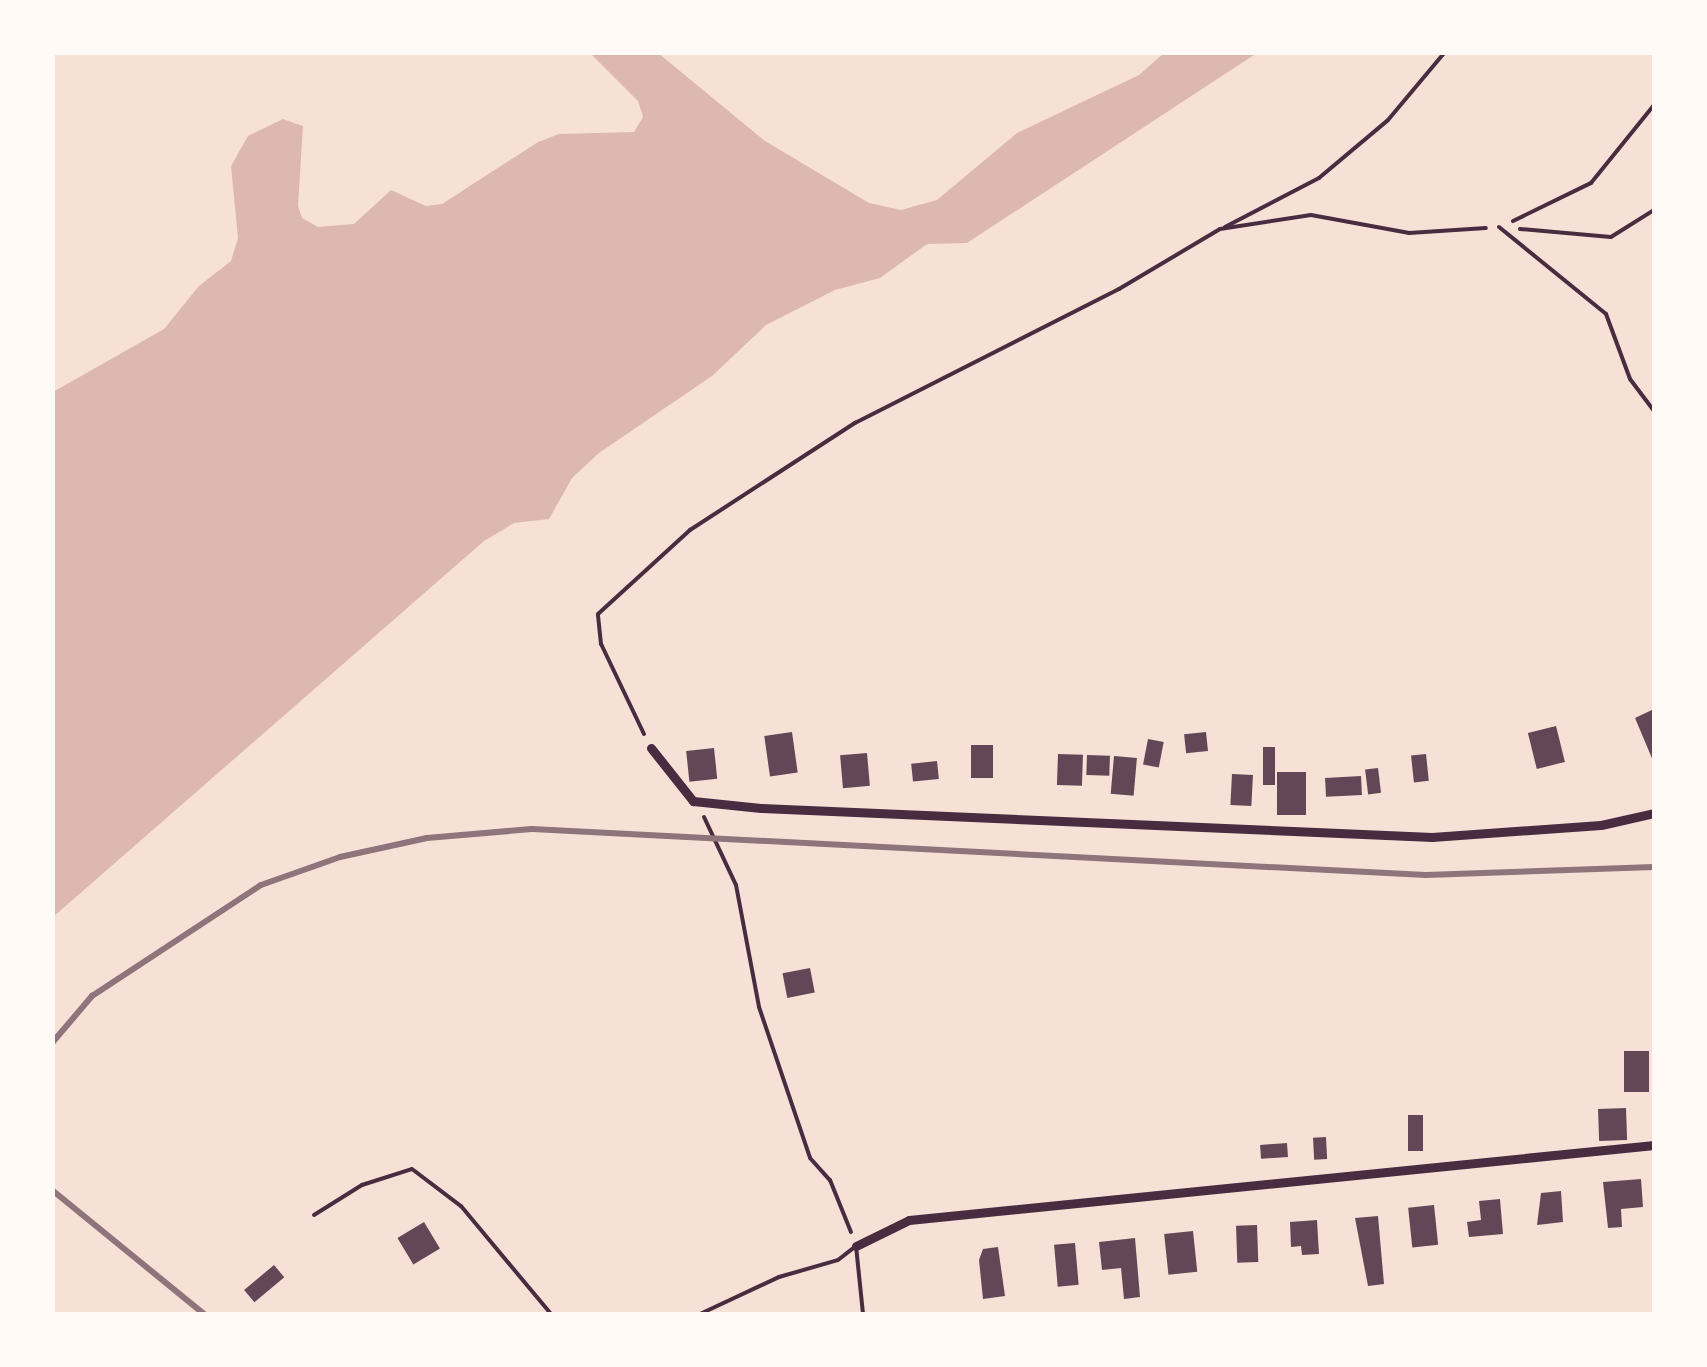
<!DOCTYPE html>
<html>
<head>
<meta charset="utf-8">
<style>
  body { margin:0 }
  #map { position:relative; width:1707px; height:1367px; overflow:hidden; background:#f7e1d7; font-family:"Open Sans",sans-serif }
  div>[style] { position:absolute }
  .water>* { inset:0; background:#dcb8b0 }
  .building>* { inset:0; background:#644757; transform-origin:0 0 }
  .path>* { height:4px; margin:-2px; padding:0 2px; transform-origin:2px; border-radius:2px; background:#4a2c40 }
  .service>* { height:4px; margin:-2px; padding:0 2px; transform-origin:2px; border-radius:2px; background:#4a2c40 }
  .minor>* { height:9px; margin:-4.5px; padding:0 4.5px; transform-origin:4.5px; border-radius:4.5px; background:#4a2c40 }
  .rail>* { height:6px; margin:-3px; padding:0 3px; transform-origin:3px; border-radius:3px; background:#8f747c }
  span { translate:-50% -50%; white-space:nowrap; text-align:center; line-height:1.15; -webkit-text-stroke:9px #fffaf5; paint-order:stroke }
  .frame { position:absolute; inset:0; border:55px solid #fffaf5; pointer-events:none }
</style>
</head>
<body>
<div id="map">
  <div class="water">
    <div style="clip-path:polygon(590px 53px,658px 53px,765px 141px,869px 203px,901px 210px,937px 200px,1017px 133px,1139px 75px,1164px 53px,1257px 53px,967px 243px,927px 244px,880px 278px,835px 290px,766px 325px,712px 376px,599px 453px,572px 478px,549px 519px,514px 523px,484px 541px,53px 917px,53px 392px,164px 329px,199px 286px,231px 261px,238px 238px,231px 166px,248px 136px,283px 119px,303px 126px,298px 206px,302px 218px,318px 227px,354px 224px,391px 190px,426px 206px,442px 204px,538px 142px,559px 134px,634px 132px,643px 117px,638px 101px)"></div>
  </div>
  <div class="building">
    <div style="clip-path:polygon(1654px 709px,1654px 763px,1635px 718px)"></div>
    <div style="left:1556px;top:726px;width:37px;height:29px;rotate:76deg"></div>
    <div style="left:792px;top:732px;width:41px;height:28px;rotate:82deg"></div>
    <div style="left:1206px;top:732px;width:19px;height:22px;rotate:84deg"></div>
    <div style="left:1148px;top:739px;width:16px;height:26px;rotate:11deg"></div>
    <div style="left:971px;top:745px;width:22px;height:33px"></div>
    <div style="left:1263px;top:747px;width:12px;height:38px"></div>
    <div style="left:714px;top:748px;width:31px;height:28px;rotate:84deg"></div>
    <div style="left:867px;top:753px;width:33px;height:27px;rotate:85deg"></div>
    <div style="left:1058px;top:754px;width:25px;height:31px;rotate:2deg"></div>
    <div style="left:1426px;top:754px;width:27px;height:15px;rotate:84deg"></div>
    <div style="left:1087px;top:755px;width:23px;height:20px;rotate:2deg"></div>
    <div style="left:1114px;top:756px;width:23px;height:38px;rotate:5deg"></div>
    <div style="left:937px;top:761px;width:18px;height:26px;rotate:84deg"></div>
    <div style="left:1378px;top:768px;width:25px;height:13px;rotate:83deg"></div>
    <div style="left:1277px;top:772px;width:29px;height:43px"></div>
    <div style="left:1232px;top:774px;width:21px;height:31px;rotate:3deg"></div>
    <div style="left:1361px;top:776px;width:19px;height:36px;rotate:87deg"></div>
    <div style="left:810px;top:968px;width:25px;height:28px;rotate:79deg"></div>
    <div style="left:1624px;top:1051px;width:25px;height:41px"></div>
    <div style="left:1626px;top:1108px;width:32px;height:28px;rotate:88deg"></div>
    <div style="left:1408px;top:1115px;width:15px;height:36px"></div>
    <div style="left:1326px;top:1137px;width:22px;height:13px;rotate:87deg"></div>
    <div style="left:1287px;top:1143px;width:14px;height:27px;rotate:86deg"></div>
    <div style="clip-path:polygon(1641px 1179px,1643px 1207px,1621px 1209px,1622px 1227px,1608px 1228px,1603px 1182px)"></div>
    <div style="clip-path:polygon(1561px 1191px,1563px 1222px,1537px 1225px,1541px 1193px)"></div>
    <div style="clip-path:polygon(1500px 1199px,1503px 1234px,1469px 1237px,1467px 1222px,1481px 1220px,1479px 1201px)"></div>
    <div style="left:1434px;top:1205px;width:40px;height:26px;rotate:84deg"></div>
    <div style="clip-path:polygon(1378px 1216px,1384px 1284px,1368px 1286px,1355px 1218px)"></div>
    <div style="clip-path:polygon(1317px 1220px,1319px 1254px,1302px 1255px,1301px 1246px,1291px 1247px,1290px 1222px)"></div>
    <div style="left:424px;top:1222px;width:31px;height:31px;rotate:59deg"></div>
    <div style="left:1257px;top:1225px;width:37px;height:21px;rotate:88deg"></div>
    <div style="left:1193px;top:1231px;width:41px;height:29px;rotate:84deg"></div>
    <div style="clip-path:polygon(1135px 1238px,1140px 1297px,1124px 1299px,1121px 1268px,1102px 1270px,1099px 1242px)"></div>
    <div style="left:1075px;top:1243px;width:42px;height:21px;rotate:85deg"></div>
    <div style="clip-path:polygon(998px 1247px,1005px 1296px,983px 1299px,979px 1260px,983px 1249px)"></div>
    <div style="left:274px;top:1265px;width:16px;height:39px;rotate:50deg"></div>
  </div>
  <div class="path">
    <div style="left:1513px;top:221px;width:87px;rotate:-26deg"></div>
    <div style="left:1591px;top:183px;width:100px;rotate:-51.1deg"></div>
    <div style="left:1225px;top:227px;width:106px;rotate:-27.5deg"></div>
    <div style="left:1319px;top:178px;width:90px;rotate:-40deg"></div>
    <div style="left:1388px;top:120px;width:89px;rotate:-50deg"></div>
    <div style="left:1520px;top:229px;width:91px;rotate:5deg"></div>
    <div style="left:1611px;top:237px;width:51px;rotate:-32.1deg"></div>
    <div style="left:644px;top:734px;width:100px;rotate:-115.5deg"></div>
    <div style="left:601px;top:644px;width:30px;rotate:-96deg"></div>
    <div style="left:598px;top:614px;width:125px;rotate:-42.4deg"></div>
    <div style="left:690px;top:530px;width:197px;rotate:-33deg"></div>
    <div style="left:855px;top:423px;width:296px;rotate:-26.9deg"></div>
    <div style="left:1119px;top:289px;width:117px;rotate:-30.7deg"></div>
    <div style="left:1220px;top:229px;width:92px;rotate:-8.7deg"></div>
    <div style="left:1311px;top:215px;width:100px;rotate:10.4deg"></div>
    <div style="left:1409px;top:233px;width:77px;rotate:-3.7deg"></div>
    <div style="left:704px;top:817px;width:75px;rotate:64.8deg"></div>
    <div style="left:736px;top:885px;width:124px;rotate:79.3deg"></div>
    <div style="left:759px;top:1007px;width:159px;rotate:71.3deg"></div>
    <div style="left:810px;top:1158px;width:30px;rotate:48deg"></div>
    <div style="left:830px;top:1180px;width:56px;rotate:68deg"></div>
  </div>
  <div class="service">
    <div style="left:1499px;top:227px;width:138px;rotate:39.1deg"></div>
    <div style="left:1606px;top:314px;width:69px;rotate:69.7deg"></div>
    <div style="left:1630px;top:379px;width:40px;rotate:53deg"></div>
    <div style="left:314px;top:1215px;width:57px;rotate:-32deg"></div>
    <div style="left:362px;top:1185px;width:52px;rotate:-17.7deg"></div>
    <div style="left:412px;top:1169px;width:61px;rotate:37.1deg"></div>
    <div style="left:461px;top:1206px;width:141px;rotate:50.2deg"></div>
    <div style="left:700px;top:1314px;width:87px;rotate:-25.1deg"></div>
    <div style="left:779px;top:1277px;width:61px;rotate:-16.1deg"></div>
    <div style="left:838px;top:1260px;width:23px;rotate:-38deg"></div>
    <div style="left:856px;top:1246px;width:68px;rotate:84.1deg"></div>
  </div>
  <div class="minor">
    <div style="left:651px;top:748px;width:68px;rotate:51.6deg"></div>
    <div style="left:693px;top:801px;width:68px;rotate:5.9deg"></div>
    <div style="left:761px;top:808px;width:672px;rotate:2.47deg"></div>
    <div style="left:1432px;top:837px;width:169px;rotate:-4.1deg"></div>
    <div style="left:1601px;top:825px;width:54px;rotate:-12.8deg"></div>
    <div style="left:856px;top:1246px;width:59px;rotate:-26.1deg"></div>
    <div style="left:909px;top:1220px;width:749px;rotate:-5.75deg"></div>
  </div>
  <div class="rail">
    <div style="left:52px;top:1043px;width:62px;rotate:-49.6deg"></div>
    <div style="left:92px;top:996px;width:202px;rotate:-33.3deg"></div>
    <div style="left:261px;top:885px;width:84px;rotate:-19.5deg"></div>
    <div style="left:340px;top:857px;width:89px;rotate:-12.3deg"></div>
    <div style="left:427px;top:838px;width:105px;rotate:-4.9deg"></div>
    <div style="left:532px;top:829px;width:895px;rotate:2.95deg"></div>
    <div style="left:1426px;top:875px;width:228px;rotate:-2deg"></div>
    <div style="left:52px;top:1190px;width:196px;rotate:39.2deg"></div>
  </div>
  <div class="frame"></div>
</div>
</body>
</html>
